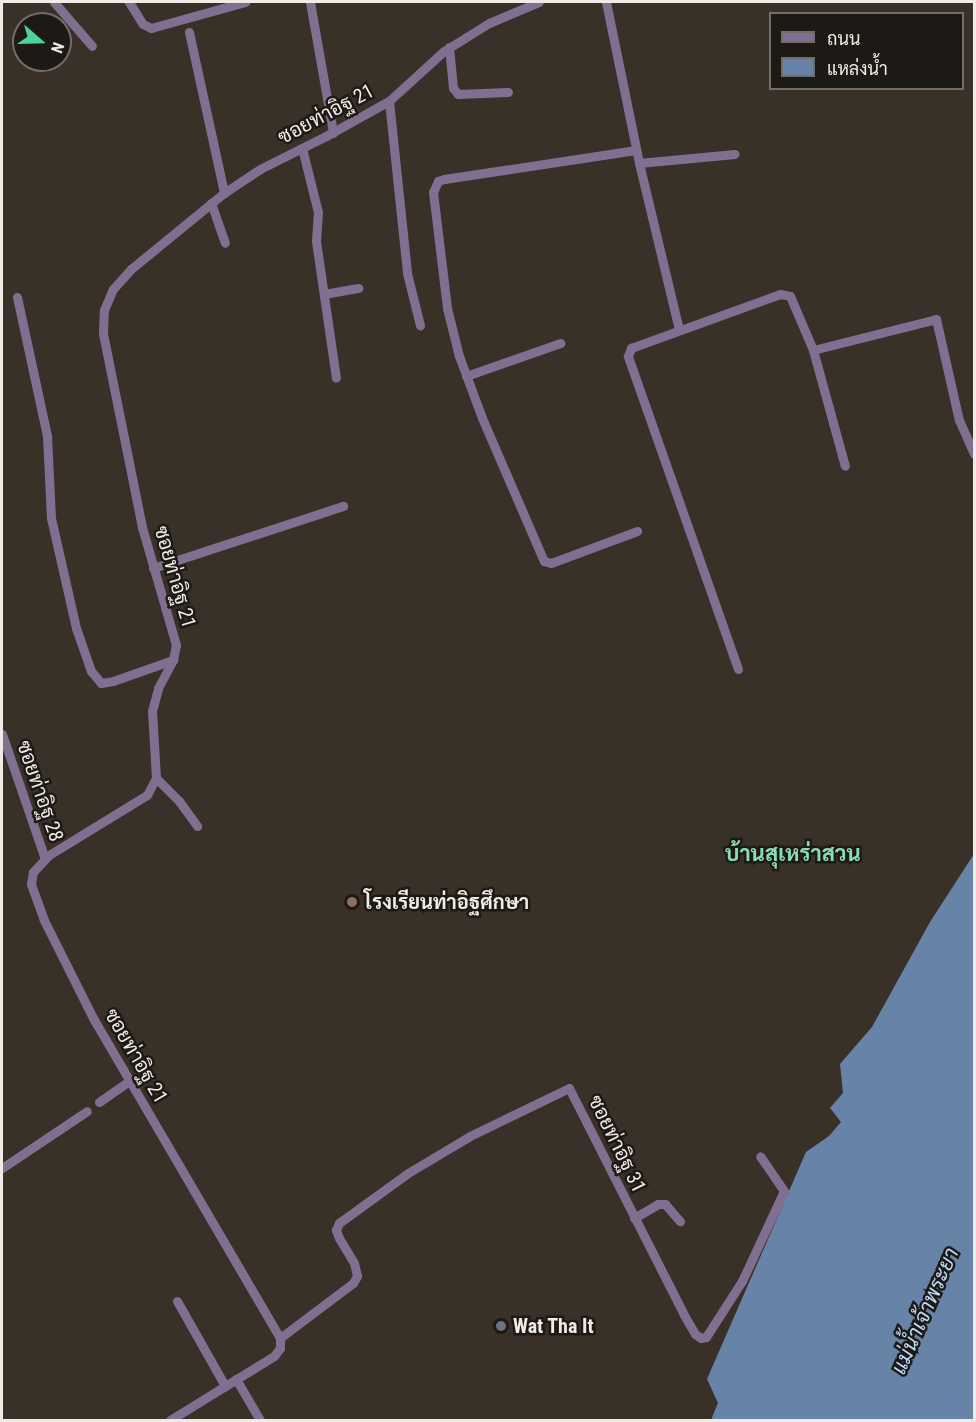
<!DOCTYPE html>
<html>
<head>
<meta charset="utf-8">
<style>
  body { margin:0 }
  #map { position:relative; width:976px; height:1422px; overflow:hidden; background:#393128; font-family:"Roboto Condensed",Sarabun,sans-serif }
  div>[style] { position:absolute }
  .water>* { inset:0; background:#6784a8 }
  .street>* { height:9px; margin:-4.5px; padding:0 4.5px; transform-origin:4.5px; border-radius:4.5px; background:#816f92 }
  .dots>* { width:16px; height:16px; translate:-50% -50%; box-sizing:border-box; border:3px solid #1d1915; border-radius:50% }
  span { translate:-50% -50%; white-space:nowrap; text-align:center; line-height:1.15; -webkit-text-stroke:5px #1d1915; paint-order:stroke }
  .street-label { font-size:20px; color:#f0ebe5 }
  .poi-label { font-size:20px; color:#f0ebe5; font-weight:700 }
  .left { translate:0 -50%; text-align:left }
  .water-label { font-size:21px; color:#bdd9fb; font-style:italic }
  .quarter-label { font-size:22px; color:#89ddb4; font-weight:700 }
  .frame { position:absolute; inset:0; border:3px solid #f0ebe5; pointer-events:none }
  .legend { position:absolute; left:769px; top:12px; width:195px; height:78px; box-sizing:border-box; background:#1d1915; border:2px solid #716d68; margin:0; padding:8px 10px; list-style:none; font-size:18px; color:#f0ebe5 }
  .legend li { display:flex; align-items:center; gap:12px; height:30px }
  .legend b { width:30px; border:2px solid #716d68 }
  .north { position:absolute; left:12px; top:12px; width:60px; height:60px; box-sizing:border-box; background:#1d1915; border:2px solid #716d68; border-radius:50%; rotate:110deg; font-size:16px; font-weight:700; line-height:24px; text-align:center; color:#f0ebe5 }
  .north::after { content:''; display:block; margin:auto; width:21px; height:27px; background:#4bd49b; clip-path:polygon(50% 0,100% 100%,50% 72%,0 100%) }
</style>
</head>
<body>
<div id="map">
  <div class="water">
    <div style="clip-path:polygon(974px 854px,974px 1420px,711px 1420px,718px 1403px,707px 1379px,806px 1152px,829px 1136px,841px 1122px,830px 1108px,843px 1093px,840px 1064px,872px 1027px,930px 922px)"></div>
  </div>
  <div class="street">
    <div style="left:54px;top:2px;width:58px;rotate:49.2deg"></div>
    <div style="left:129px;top:2px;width:26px;rotate:58deg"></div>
    <div style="left:143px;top:24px;width:9px;rotate:27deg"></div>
    <div style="left:151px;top:28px;width:98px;rotate:-15.5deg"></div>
    <div style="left:310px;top:2px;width:133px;rotate:80deg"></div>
    <div style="left:606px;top:2px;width:164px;rotate:78.4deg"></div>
    <div style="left:639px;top:163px;width:171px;rotate:76.5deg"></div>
    <div style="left:189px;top:32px;width:165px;rotate:77.7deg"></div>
    <div style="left:449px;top:47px;width:41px;rotate:84.4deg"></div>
    <div style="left:453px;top:88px;width:8px;rotate:50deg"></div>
    <div style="left:458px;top:94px;width:50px;rotate:-2.3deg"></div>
    <div style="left:389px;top:101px;width:173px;rotate:84deg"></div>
    <div style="left:407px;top:273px;width:54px;rotate:76deg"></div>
    <div style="left:302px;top:148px;width:66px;rotate:76deg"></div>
    <div style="left:318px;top:212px;width:29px;rotate:94deg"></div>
    <div style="left:316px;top:241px;width:138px;rotate:81.7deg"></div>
    <div style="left:636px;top:150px;width:194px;rotate:171.4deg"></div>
    <div style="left:444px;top:179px;width:6px;rotate:162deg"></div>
    <div style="left:438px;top:181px;width:12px;rotate:114deg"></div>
    <div style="left:433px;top:192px;width:117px;rotate:83.1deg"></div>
    <div style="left:447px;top:308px;width:49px;rotate:76deg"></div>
    <div style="left:459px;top:356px;width:66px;rotate:69.6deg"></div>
    <div style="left:482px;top:418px;width:156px;rotate:66.6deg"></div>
    <div style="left:544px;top:561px;width:7px;rotate:16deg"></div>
    <div style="left:551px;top:563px;width:92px;rotate:-20.4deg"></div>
    <div style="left:639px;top:163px;width:96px;rotate:-5.4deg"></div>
    <div style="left:211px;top:203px;width:42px;rotate:70.7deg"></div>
    <div style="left:324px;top:294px;width:35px;rotate:-10deg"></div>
    <div style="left:17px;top:297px;width:142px;rotate:77.8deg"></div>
    <div style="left:47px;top:436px;width:82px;rotate:87.2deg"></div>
    <div style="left:51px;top:518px;width:113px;rotate:77.2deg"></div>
    <div style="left:76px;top:628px;width:46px;rotate:70.8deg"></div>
    <div style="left:91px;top:671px;width:16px;rotate:50deg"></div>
    <div style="left:101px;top:683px;width:12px;rotate:-9deg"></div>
    <div style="left:113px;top:681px;width:64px;rotate:-19.3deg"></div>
    <div style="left:813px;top:350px;width:127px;rotate:-14.1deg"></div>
    <div style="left:936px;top:319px;width:104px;rotate:77.2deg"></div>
    <div style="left:959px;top:420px;width:37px;rotate:66deg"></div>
    <div style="left:466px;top:376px;width:100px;rotate:-19.3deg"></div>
    <div style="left:153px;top:568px;width:200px;rotate:-18.1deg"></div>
    <div style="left:738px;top:669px;width:332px;rotate:-109.4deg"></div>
    <div style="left:628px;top:356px;width:9px;rotate:-69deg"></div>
    <div style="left:631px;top:348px;width:158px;rotate:-19.9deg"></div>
    <div style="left:780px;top:294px;width:10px;rotate:11deg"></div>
    <div style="left:790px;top:296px;width:59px;rotate:66.9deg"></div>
    <div style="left:813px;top:350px;width:120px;rotate:74.6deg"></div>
    <div style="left:2px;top:734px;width:132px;rotate:71deg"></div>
    <div style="left:156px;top:778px;width:33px;rotate:45deg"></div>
    <div style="left:179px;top:801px;width:31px;rotate:54deg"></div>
    <div style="left:99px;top:1102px;width:38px;rotate:-35deg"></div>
    <div style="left:2px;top:1168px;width:102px;rotate:-33.8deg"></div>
    <div style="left:634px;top:1218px;width:28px;rotate:-30deg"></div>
    <div style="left:658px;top:1204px;width:7px"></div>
    <div style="left:665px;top:1204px;width:23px;rotate:49deg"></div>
    <div style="left:177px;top:1301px;width:98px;rotate:60.5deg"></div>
    <div style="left:280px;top:1338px;width:91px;rotate:-37deg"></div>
    <div style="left:353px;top:1283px;width:8px;rotate:-60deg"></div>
    <div style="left:357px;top:1276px;width:13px;rotate:-103deg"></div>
    <div style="left:354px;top:1263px;width:29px;rotate:-121deg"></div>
    <div style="left:339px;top:1238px;width:9px;rotate:-111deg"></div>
    <div style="left:336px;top:1230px;width:8px;rotate:-67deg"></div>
    <div style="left:339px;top:1223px;width:85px;rotate:-35.9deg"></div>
    <div style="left:408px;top:1173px;width:72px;rotate:-30.8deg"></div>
    <div style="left:470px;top:1136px;width:110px;rotate:-25.9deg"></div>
    <div style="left:569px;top:1088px;width:254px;rotate:63.1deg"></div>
    <div style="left:684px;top:1315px;width:22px;rotate:60deg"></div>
    <div style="left:695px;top:1334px;width:7px;rotate:34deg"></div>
    <div style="left:701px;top:1338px;width:5px;rotate:-11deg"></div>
    <div style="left:706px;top:1337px;width:67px;rotate:-57.3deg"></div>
    <div style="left:742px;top:1281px;width:99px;rotate:-65deg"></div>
    <div style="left:784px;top:1191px;width:42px;rotate:-124.4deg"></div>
    <div style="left:236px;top:1379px;width:48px;rotate:59.7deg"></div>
    <div style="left:170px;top:1420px;width:122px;rotate:-31.6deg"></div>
    <div style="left:274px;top:1356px;width:10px;rotate:-53deg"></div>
    <div style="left:280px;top:1348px;width:10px;rotate:-90deg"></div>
    <div style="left:280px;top:1338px;width:371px;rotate:-120.3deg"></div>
    <div style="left:93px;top:1018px;width:110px;rotate:-116.6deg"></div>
    <div style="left:44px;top:920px;width:38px;rotate:-110deg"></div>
    <div style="left:31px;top:884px;width:12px;rotate:-81deg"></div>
    <div style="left:33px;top:872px;width:23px;rotate:-47deg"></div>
    <div style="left:49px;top:855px;width:115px;rotate:-31.5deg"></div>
    <div style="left:147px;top:795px;width:19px;rotate:-62deg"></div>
    <div style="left:156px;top:778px;width:67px;rotate:-93.4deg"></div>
    <div style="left:152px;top:711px;width:24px;rotate:-75deg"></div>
    <div style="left:158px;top:688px;width:32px;rotate:-62deg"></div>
    <div style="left:173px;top:660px;width:15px;rotate:-79deg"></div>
    <div style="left:176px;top:645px;width:123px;rotate:-106.1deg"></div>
    <div style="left:142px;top:527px;width:197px;rotate:-101.4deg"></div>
    <div style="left:103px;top:334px;width:24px;rotate:-88deg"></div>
    <div style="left:104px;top:310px;width:23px;rotate:-67deg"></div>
    <div style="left:113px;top:289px;width:27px;rotate:-48deg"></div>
    <div style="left:131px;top:269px;width:120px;rotate:-39.3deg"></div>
    <div style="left:224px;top:193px;width:43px;rotate:-33.7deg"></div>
    <div style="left:260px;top:169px;width:74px;rotate:-26.6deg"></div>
    <div style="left:326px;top:136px;width:72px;rotate:-29.1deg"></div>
    <div style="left:389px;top:101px;width:74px;rotate:-42.3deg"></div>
    <div style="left:444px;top:51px;width:53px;rotate:-31.9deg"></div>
    <div style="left:489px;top:23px;width:54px;rotate:-22.8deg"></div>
  </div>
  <div class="dots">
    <div style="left:352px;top:902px;background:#8d6e63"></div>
    <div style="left:501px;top:1326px;background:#6b7280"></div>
  </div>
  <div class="street-label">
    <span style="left:326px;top:114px;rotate:-28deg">ซอยท่าอิฐ 21</span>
    <span style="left:175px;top:577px;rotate:74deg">ซอยท่าอิฐ 21</span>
    <span style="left:40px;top:791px;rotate:71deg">ซอยท่าอิฐ 28</span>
    <span style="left:136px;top:1056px;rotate:60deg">ซอยท่าอิฐ 21</span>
    <span style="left:617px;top:1144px;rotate:64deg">ซอยท่าอิฐ 31</span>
  </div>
  <div class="poi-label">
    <span class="left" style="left:364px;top:902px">โรงเรียนท่าอิฐศึกษา</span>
    <span class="left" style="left:513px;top:1326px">Wat Tha It</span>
  </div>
  <div class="water-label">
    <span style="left:925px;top:1311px;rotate:-66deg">แม่น้ำเจ้าพระยา</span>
  </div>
  <div class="quarter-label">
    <span style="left:793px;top:854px">บ้านสุเหร่าสวน</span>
  </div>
  <div class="frame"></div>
  <ul class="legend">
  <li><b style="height:8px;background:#816f92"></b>ถนน</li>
  <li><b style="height:16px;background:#6784a8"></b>แหล่งน้ำ</li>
  </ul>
  <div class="north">N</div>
</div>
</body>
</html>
